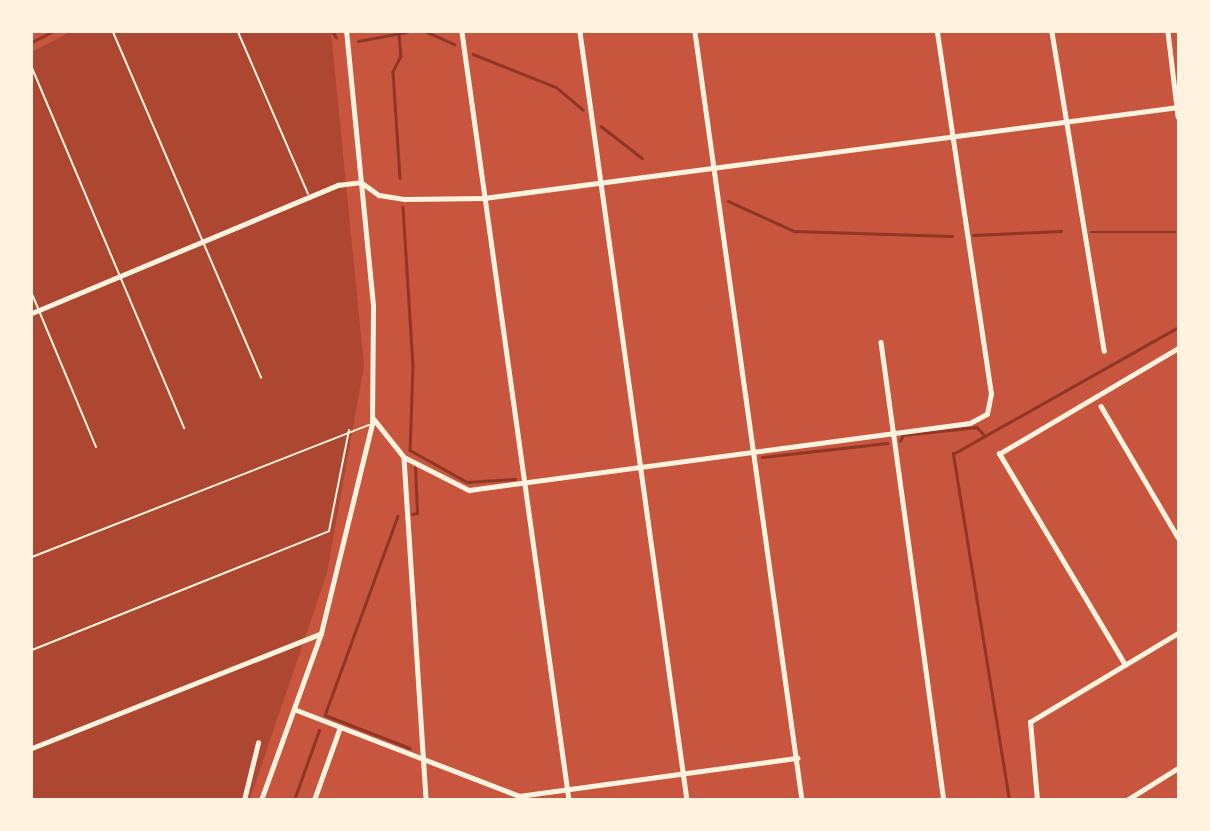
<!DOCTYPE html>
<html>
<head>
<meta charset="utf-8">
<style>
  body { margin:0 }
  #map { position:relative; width:1210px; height:831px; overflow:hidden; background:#c8553d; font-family:Barlow,sans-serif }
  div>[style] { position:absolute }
  .green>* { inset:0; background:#ae4732 }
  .stream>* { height:2.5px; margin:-1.25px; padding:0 1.25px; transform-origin:1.25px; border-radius:1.25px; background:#8f3625 }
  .service>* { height:2px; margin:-1px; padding:0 1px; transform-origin:1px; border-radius:1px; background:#fff3e0 }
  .minor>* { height:4.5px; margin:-2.25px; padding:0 2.25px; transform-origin:2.25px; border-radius:2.25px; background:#fff3e0 }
  .tertiary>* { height:5px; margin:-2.5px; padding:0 2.5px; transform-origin:2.5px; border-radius:2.5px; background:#fff3e0 }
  span { translate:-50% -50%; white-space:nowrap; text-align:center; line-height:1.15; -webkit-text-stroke:7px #fff3e0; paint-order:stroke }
  .frame { position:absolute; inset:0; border:33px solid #fff3e0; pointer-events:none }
</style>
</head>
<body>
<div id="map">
  <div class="green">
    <div style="clip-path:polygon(70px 32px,331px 32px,364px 366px,327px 573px,250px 799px,32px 800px,32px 52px)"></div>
  </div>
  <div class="stream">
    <div style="left:333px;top:32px;width:6px;rotate:59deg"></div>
    <div style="left:427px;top:32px;width:30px;rotate:24deg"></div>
    <div style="left:399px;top:35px;width:21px;rotate:85deg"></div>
    <div style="left:401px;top:56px;width:18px;rotate:117deg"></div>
    <div style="left:393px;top:72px;width:106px;rotate:86.2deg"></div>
    <div style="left:358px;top:41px;width:50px;rotate:-10.4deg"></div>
    <div style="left:32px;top:42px;width:22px;rotate:-27deg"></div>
    <div style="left:473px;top:54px;width:89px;rotate:21.7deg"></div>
    <div style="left:556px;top:87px;width:35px;rotate:40deg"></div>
    <div style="left:601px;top:126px;width:52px;rotate:38deg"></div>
    <div style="left:728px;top:201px;width:72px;rotate:24.4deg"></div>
    <div style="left:794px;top:231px;width:158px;rotate:1.8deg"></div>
    <div style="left:403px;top:207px;width:159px;rotate:86.4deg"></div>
    <div style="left:413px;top:366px;width:84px;rotate:92deg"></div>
    <div style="left:410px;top:450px;width:65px;rotate:29.3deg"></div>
    <div style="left:467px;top:482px;width:48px;rotate:-3.6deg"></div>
    <div style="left:1091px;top:232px;width:84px"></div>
    <div style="left:973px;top:235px;width:88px;rotate:-2.6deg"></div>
    <div style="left:900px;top:441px;width:7px;rotate:-63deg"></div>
    <div style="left:903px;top:435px;width:74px;rotate:-6.2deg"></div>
    <div style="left:977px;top:427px;width:12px;rotate:48deg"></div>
    <div style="left:762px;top:457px;width:126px;rotate:-6.4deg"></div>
    <div style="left:412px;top:514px;width:5px;rotate:-11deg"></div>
    <div style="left:417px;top:513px;width:45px;rotate:-92.5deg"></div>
    <div style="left:398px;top:516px;width:212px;rotate:110.1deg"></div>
    <div style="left:325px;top:715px;width:91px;rotate:21.2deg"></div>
    <div style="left:294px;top:800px;width:74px;rotate:-70.3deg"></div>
    <div style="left:1009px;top:800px;width:351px;rotate:-99.2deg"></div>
    <div style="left:953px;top:454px;width:258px;rotate:-29.4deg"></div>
  </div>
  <div class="service">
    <div style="left:113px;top:32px;width:376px;rotate:66.8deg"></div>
    <div style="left:238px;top:32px;width:176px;rotate:66.6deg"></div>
    <div style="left:32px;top:68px;width:391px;rotate:67.1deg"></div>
    <div style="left:32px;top:294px;width:166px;rotate:67.3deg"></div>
    <div style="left:32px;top:557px;width:362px;rotate:-21.4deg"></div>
    <div style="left:32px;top:650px;width:320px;rotate:-21.8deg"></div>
    <div style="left:329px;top:531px;width:103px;rotate:-78.8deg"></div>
  </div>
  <div class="minor">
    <div style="left:462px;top:32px;width:775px;rotate:82.07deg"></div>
    <div style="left:580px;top:32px;width:775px;rotate:82.07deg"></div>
    <div style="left:695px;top:32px;width:775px;rotate:82.07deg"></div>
    <div style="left:1052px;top:32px;width:323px;rotate:80.7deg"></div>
    <div style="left:1168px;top:32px;width:85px;rotate:83.2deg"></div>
    <div style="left:32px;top:313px;width:332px;rotate:-22.7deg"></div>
    <div style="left:338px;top:185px;width:23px;rotate:-7deg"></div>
    <div style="left:361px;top:182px;width:22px;rotate:36deg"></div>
    <div style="left:379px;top:195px;width:26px;rotate:9deg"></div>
    <div style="left:405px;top:199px;width:79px;rotate:-0.7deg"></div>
    <div style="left:484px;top:198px;width:700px;rotate:-7.47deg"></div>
    <div style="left:881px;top:342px;width:462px;rotate:82.2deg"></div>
    <div style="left:1101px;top:406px;width:152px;rotate:59.6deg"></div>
    <div style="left:373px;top:418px;width:50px;rotate:51.5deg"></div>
    <div style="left:404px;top:457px;width:73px;rotate:26.9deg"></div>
    <div style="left:469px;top:490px;width:505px;rotate:-7.62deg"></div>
    <div style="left:970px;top:423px;width:19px;rotate:-28deg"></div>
    <div style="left:987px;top:414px;width:20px;rotate:-79deg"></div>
    <div style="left:991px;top:394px;width:366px;rotate:-98.5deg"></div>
    <div style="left:404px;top:458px;width:343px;rotate:86.3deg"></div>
    <div style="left:1125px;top:665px;width:246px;rotate:-120.8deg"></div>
    <div style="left:999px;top:454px;width:208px;rotate:-30.6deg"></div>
    <div style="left:294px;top:709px;width:241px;rotate:21.1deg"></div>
    <div style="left:519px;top:796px;width:281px;rotate:-7.8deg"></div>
    <div style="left:32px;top:748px;width:310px;rotate:-21.6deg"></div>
    <div style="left:244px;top:800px;width:59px;rotate:-76.2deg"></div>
    <div style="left:314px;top:800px;width:74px;rotate:-70.3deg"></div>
    <div style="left:1037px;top:800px;width:78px;rotate:-95.1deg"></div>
    <div style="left:1030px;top:722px;width:173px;rotate:-31deg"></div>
    <div style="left:1127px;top:800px;width:60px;rotate:-32.1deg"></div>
  </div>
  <div class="tertiary">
    <div style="left:261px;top:800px;width:177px;rotate:-70.2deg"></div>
    <div style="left:321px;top:633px;width:215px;rotate:-76.3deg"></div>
    <div style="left:372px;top:424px;width:119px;rotate:-89.5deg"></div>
    <div style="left:373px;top:305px;width:274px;rotate:-95.6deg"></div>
  </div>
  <div class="frame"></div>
</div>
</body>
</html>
